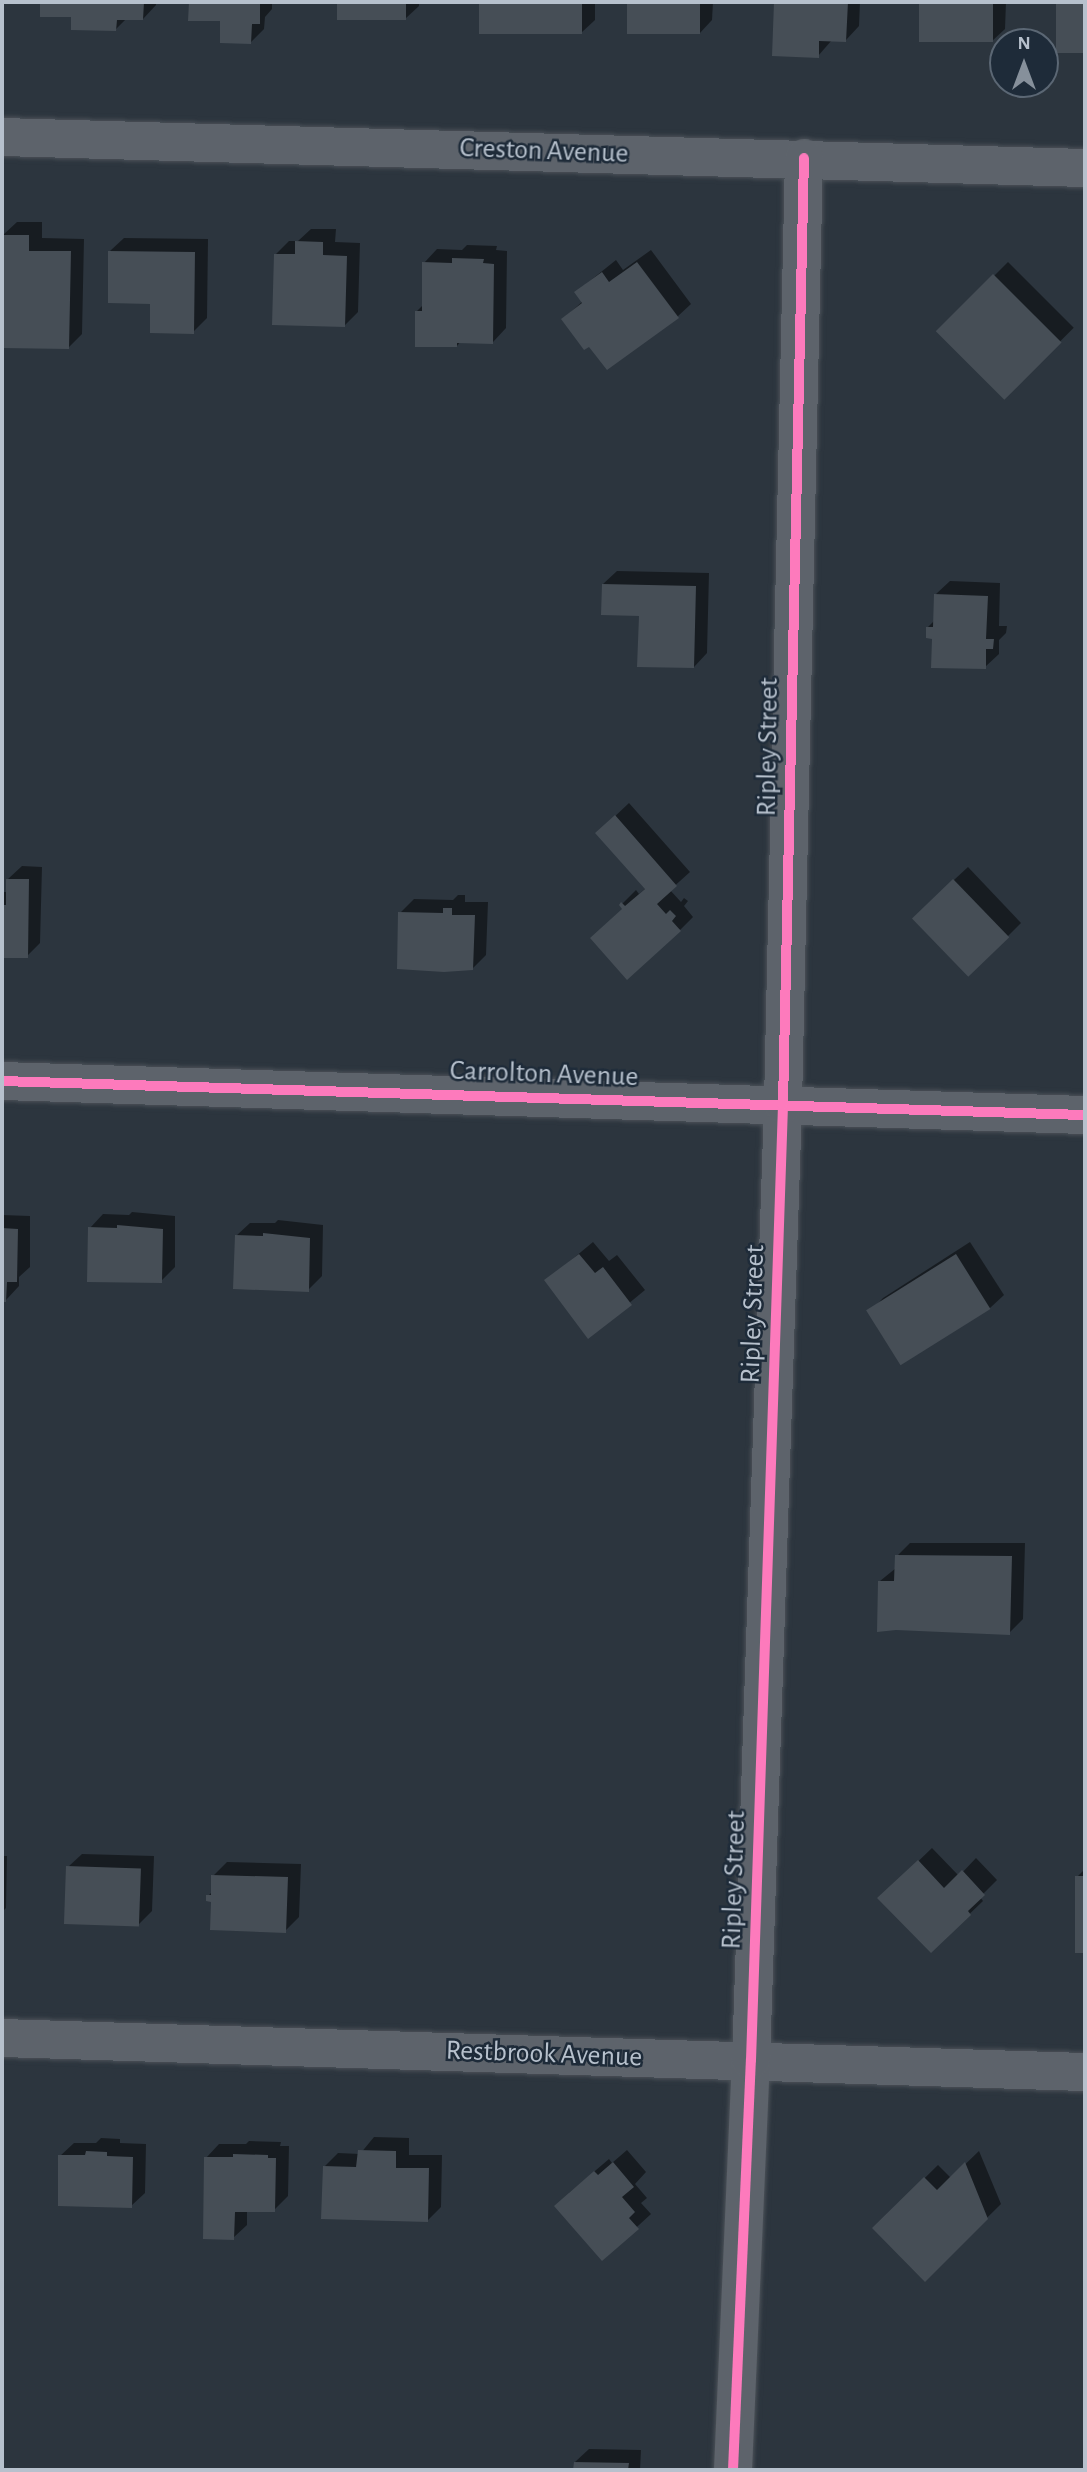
<!DOCTYPE html>
<html>
<head>
<meta charset="utf-8">
<style>
  body { margin:0 }
  #map { position:relative; width:1087px; height:2472px; overflow:hidden; background:#2c353e; font-family:"Alegreya Sans",sans-serif }
  div>[style] { position:absolute }
  .shadow>* { inset:0; background:#0007; transform-origin:0 0 }
  .building>* { inset:0; background:#464e56; transform-origin:0 0 }
  .roads { filter:drop-shadow(0 0 2px #4b5158) drop-shadow(0 0 2px #4b5158) }
  .minor>* { height:38px; margin:-19px; padding:0 19px; transform-origin:19px; border-radius:19px; background:#5d636b }
  .cycleway>* { height:10px; margin:-5px; padding:0 5px; transform-origin:5px; border-radius:5px; background:#fd7abc }
  span { translate:-50% -50%; white-space:nowrap; text-align:center; line-height:1.15; -webkit-text-stroke:5px #1e2b39; paint-order:stroke }
  .street-label { font-size:28px; color:#b7c1cd }
  .frame { position:absolute; inset:0; border:4px solid #b7c1cd; pointer-events:none }
  .north { position:absolute; left:989px; top:28px; width:70px; height:70px; box-sizing:border-box; background:#1e2b39; border:2px solid #5b6774; border-radius:50%; rotate:0deg; font-size:19px; font-weight:700; line-height:28px; text-align:center; color:#b7c1cd }
  .north::after { content:''; display:block; margin:auto; width:24px; height:32px; background:#86909b; clip-path:polygon(50% 0,100% 100%,50% 72%,0 100%) }
</style>
</head>
<body>
<div id="map">
  <div class="shadow">
    <div style="clip-path:polygon(42px 2px,156px 2px,156px 5px,143px 19px,127px 18px,116px 29px,72px 16px,42px 16px)"></div>
    <div style="clip-path:polygon(190px 2px,272px 2px,272px 9px,265px 17px,264px 29px,251px 42px,222px 19px,190px 19px)"></div>
    <div style="clip-path:polygon(339px 2px,419px 2px,419px 6px,405px 19px,339px 18px)"></div>
    <div style="clip-path:polygon(481px 2px,595px 2px,595px 20px,581px 33px,480px 32px)"></div>
    <div style="clip-path:polygon(629px 2px,713px 2px,712px 20px,699px 34px,628px 32px)"></div>
    <div style="clip-path:polygon(775px 2px,860px 2px,859px 26px,846px 40px,832px 40px,818px 56px,774px 55px)"></div>
    <div style="clip-path:polygon(921px 2px,1006px 2px,1005px 29px,991px 42px,919px 40px)"></div>
    <div style="clip-path:polygon(17px 222px,42px 222px,42px 238px,84px 239px,82px 334px,69px 347px,2px 347px,3px 235px)"></div>
    <div style="clip-path:polygon(311px 229px,336px 229px,335px 242px,360px 243px,358px 312px,345px 325px,276px 254px,289px 241px,298px 241px)"></div>
    <div style="clip-path:polygon(124px 238px,208px 239px,207px 318px,193px 332px,151px 302px,110px 251px)"></div>
    <div style="clip-path:polygon(467px 245px,497px 246px,496px 250px,507px 251px,506px 328px,493px 342px,461px 341px,457px 346px,416px 312px,423px 305px,424px 263px,437px 249px,462px 250px)"></div>
    <div style="clip-path:polygon(651px 250px,691px 304px,677px 317px,590px 344px,563px 319px,583px 301px,576px 292px,616px 260px,623px 270px)"></div>
    <div style="left:1008px;top:262px;width:93px;height:98px;rotate:45deg"></div>
    <div style="clip-path:polygon(617px 571px,709px 573px,707px 653px,694px 667px,640px 614px,603px 584px)"></div>
    <div style="clip-path:polygon(950px 581px,1000px 583px,999px 626px,1007px 626px,1006px 633px,999px 640px,999px 654px,985px 667px,934px 637px,927px 628px,935px 620px,936px 594px)"></div>
    <div style="clip-path:polygon(629px 803px,690px 872px,670px 890px,681px 902px,684px 898px,688px 901px,684px 906px,693px 917px,680px 930px,621px 905px,636px 890px,639px 894px,646px 888px,611px 820px)"></div>
    <div style="clip-path:polygon(22px 866px,42px 867px,40px 943px,27px 956px,2px 956px,2px 892px,8px 892px,8px 879px)"></div>
    <div style="clip-path:polygon(968px 867px,1021px 923px,1008px 936px,927px 905px)"></div>
    <div style="clip-path:polygon(458px 895px,465px 895px,465px 902px,488px 902px,486px 955px,473px 968px,400px 913px,414px 899px,453px 900px)"></div>
    <div style="clip-path:polygon(132px 1212px,175px 1216px,175px 1267px,161px 1281px,90px 1228px,103px 1214px,129px 1215px)"></div>
    <div style="clip-path:polygon(2px 1215px,30px 1216px,30px 1267px,19px 1277px,19px 1286px,6px 1300px,2px 1300px)"></div>
    <div style="clip-path:polygon(278px 1220px,323px 1225px,322px 1276px,308px 1290px,236px 1236px,250px 1223px,275px 1223px)"></div>
    <div style="clip-path:polygon(593px 1242px,609px 1261px,617px 1255px,645px 1290px,588px 1337px,546px 1281px)"></div>
    <div style="clip-path:polygon(970px 1242px,1004px 1295px,990px 1308px,870px 1312px,883px 1298px)"></div>
    <div style="clip-path:polygon(910px 1543px,1025px 1543px,1023px 1619px,1009px 1633px,880px 1581px,896px 1568px,897px 1556px)"></div>
    <div style="clip-path:polygon(932px 1848px,959px 1876px,976px 1858px,997px 1880px,980px 1897px,983px 1901px,931px 1951px,880px 1898px)"></div>
    <div style="clip-path:polygon(82px 1854px,154px 1856px,152px 1911px,139px 1924px,68px 1867px)"></div>
    <div style="clip-path:polygon(2px 1856px,7px 1856px,6px 1908px,2px 1912px)"></div>
    <div style="clip-path:polygon(227px 1862px,301px 1864px,299px 1917px,285px 1931px,213px 1900px,208px 1896px,213px 1891px,213px 1876px)"></div>
    <div style="clip-path:polygon(1085px 1869px,1085px 1952px,1076px 1952px,1077px 1877px)"></div>
    <div style="clip-path:polygon(374px 2137px,409px 2138px,409px 2155px,442px 2155px,441px 2207px,427px 2221px,324px 2167px,338px 2153px,360px 2154px)"></div>
    <div style="clip-path:polygon(101px 2138px,120px 2139px,120px 2143px,146px 2144px,145px 2193px,131px 2206px,60px 2156px,74px 2143px,96px 2143px)"></div>
    <div style="clip-path:polygon(249px 2141px,281px 2142px,280px 2146px,289px 2146px,288px 2196px,274px 2210px,247px 2210px,247px 2225px,233px 2238px,206px 2158px,219px 2144px,246px 2144px)"></div>
    <div style="clip-path:polygon(627px 2150px,646px 2172px,635px 2184px,647px 2198px,641px 2203px,651px 2214px,602px 2259px,569px 2193px,609px 2159px,612px 2163px)"></div>
    <div style="clip-path:polygon(979px 2151px,1001px 2204px,925px 2279px,874px 2228px,938px 2165px,951px 2178px)"></div>
    <div style="clip-path:polygon(589px 2449px,641px 2450px,640px 2470px,575px 2470px,575px 2462px)"></div>
  </div>
  <div class="building">
    <div style="clip-path:polygon(40px 2px,144px 2px,143px 20px,117px 20px,116px 31px,71px 30px,71px 17px,40px 17px)"></div>
    <div style="clip-path:polygon(189px 2px,260px 2px,260px 24px,252px 24px,251px 44px,220px 43px,220px 21px,188px 21px)"></div>
    <div style="left:337px;top:2px;width:69px;height:18px"></div>
    <div style="left:479px;top:2px;width:103px;height:32px"></div>
    <div style="left:627px;top:2px;width:73px;height:32px"></div>
    <div style="clip-path:polygon(774px 2px,848px 2px,846px 42px,819px 41px,819px 58px,772px 56px)"></div>
    <div style="left:919px;top:2px;width:74px;height:40px"></div>
    <div style="left:1056px;top:2px;width:29px;height:51px"></div>
    <div style="clip-path:polygon(2px 235px,29px 235px,29px 251px,71px 251px,69px 349px,2px 348px)"></div>
    <div style="clip-path:polygon(295px 241px,323px 242px,323px 255px,347px 256px,345px 327px,272px 325px,274px 254px,295px 254px)"></div>
    <div style="clip-path:polygon(108px 251px,195px 252px,194px 334px,150px 333px,150px 304px,108px 303px)"></div>
    <div style="clip-path:polygon(452px 258px,484px 259px,483px 263px,494px 264px,493px 344px,457px 343px,457px 347px,415px 347px,415px 311px,422px 311px,422px 262px,452px 263px)"></div>
    <div style="clip-path:polygon(637px 262px,679px 318px,607px 370px,589px 347px,584px 350px,561px 319px,582px 303px,574px 292px,602px 272px,609px 282px)"></div>
    <div style="left:993px;top:274px;width:97px;height:81px;rotate:45deg"></div>
    <div style="clip-path:polygon(602px 584px,696px 586px,694px 668px,637px 667px,639px 616px,601px 615px)"></div>
    <div style="clip-path:polygon(934px 594px,988px 596px,986px 639px,994px 639px,993px 649px,986px 649px,986px 669px,931px 668px,932px 639px,926px 638px,926px 627px,933px 627px)"></div>
    <div style="clip-path:polygon(615px 815px,677px 886px,657px 904px,666px 914px,670px 910px,676px 916px,672px 921px,681px 931px,627px 980px,590px 938px,622px 909px,619px 905px,621px 902px,625px 906px,645px 889px,595px 833px)"></div>
    <div style="clip-path:polygon(6px 879px,29px 879px,28px 958px,2px 958px,2px 905px,6px 905px)"></div>
    <div style="left:953px;top:879px;width:81px;height:57px;rotate:46deg"></div>
    <div style="clip-path:polygon(443px 908px,452px 908px,452px 915px,475px 915px,473px 970px,444px 972px,397px 969px,398px 912px,443px 913px)"></div>
    <div style="clip-path:polygon(117px 1225px,163px 1229px,162px 1283px,87px 1282px,88px 1227px,117px 1228px)"></div>
    <div style="clip-path:polygon(2px 1228px,18px 1229px,17px 1282px,7px 1282px,6px 1302px,2px 1302px)"></div>
    <div style="clip-path:polygon(263px 1233px,310px 1238px,309px 1292px,233px 1289px,235px 1235px,263px 1236px)"></div>
    <div style="clip-path:polygon(579px 1254px,595px 1273px,603px 1267px,632px 1305px,588px 1339px,544px 1280px)"></div>
    <div style="left:956px;top:1254px;width:65px;height:106px;rotate:58deg"></div>
    <div style="clip-path:polygon(895px 1555px,1012px 1556px,1010px 1635px,896px 1630px,877px 1632px,878px 1581px,894px 1581px)"></div>
    <div style="clip-path:polygon(918px 1860px,944px 1888px,962px 1870px,985px 1895px,968px 1911px,971px 1915px,931px 1953px,877px 1898px)"></div>
    <div style="left:66px;top:1866px;width:75px;height:58px;rotate:2deg"></div>
    <div style="clip-path:polygon(211px 1875px,288px 1877px,286px 1933px,210px 1930px,211px 1902px,206px 1901px,206px 1895px,211px 1895px)"></div>
    <div style="left:1075px;top:1876px;width:10px;height:77px"></div>
    <div style="clip-path:polygon(358px 2150px,396px 2151px,396px 2168px,429px 2168px,428px 2222px,321px 2219px,323px 2166px,356px 2167px)"></div>
    <div style="clip-path:polygon(86px 2151px,107px 2152px,107px 2156px,133px 2157px,132px 2208px,58px 2206px,58px 2155px,85px 2155px)"></div>
    <div style="clip-path:polygon(233px 2154px,268px 2155px,268px 2158px,276px 2158px,275px 2212px,235px 2212px,234px 2240px,203px 2239px,204px 2157px,233px 2157px)"></div>
    <div style="clip-path:polygon(613px 2162px,634px 2187px,622px 2197px,635px 2212px,629px 2218px,639px 2229px,602px 2261px,554px 2206px,594px 2171px,598px 2175px)"></div>
    <div style="clip-path:polygon(965px 2162px,988px 2219px,925px 2282px,872px 2228px,924px 2177px,937px 2190px)"></div>
    <div style="clip-path:polygon(574px 2462px,629px 2463px,628px 2470px,573px 2470px)"></div>
  </div>
  <div class="roads">
    <div class="minor">
      <div style="left:2px;top:137px;width:1083px;rotate:1.64deg"></div>
      <div style="left:2px;top:1081px;width:1084px;rotate:1.8deg"></div>
      <div style="left:2px;top:2038px;width:1084px;rotate:1.8deg"></div>
      <div style="left:733px;top:2470px;width:410px;rotate:-87.5deg"></div>
      <div style="left:751px;top:2060px;width:957px;rotate:-88.08deg"></div>
      <div style="left:783px;top:1104px;width:946px;rotate:-88.73deg"></div>
    </div>
  </div>
  <div class="cycleway">
    <div style="left:2px;top:1081px;width:1084px;rotate:1.8deg"></div>
    <div style="left:733px;top:2470px;width:410px;rotate:-87.5deg"></div>
    <div style="left:751px;top:2060px;width:957px;rotate:-88.08deg"></div>
    <div style="left:783px;top:1104px;width:946px;rotate:-88.73deg"></div>
  </div>
  <div class="street-label">
    <span style="left:544px;top:151px;rotate:2deg">Creston Avenue</span>
    <span style="left:768px;top:747px;rotate:-89deg">Ripley Street</span>
    <span style="left:544px;top:1074px;rotate:2deg">Carrolton Avenue</span>
    <span style="left:753px;top:1314px;rotate:-88deg">Ripley Street</span>
    <span style="left:734px;top:1880px;rotate:-88deg">Ripley Street</span>
    <span style="left:544px;top:2054px;rotate:2deg">Restbrook Avenue</span>
  </div>
  <div class="frame"></div>
  <div class="north">N</div>
</div>
</body>
</html>
